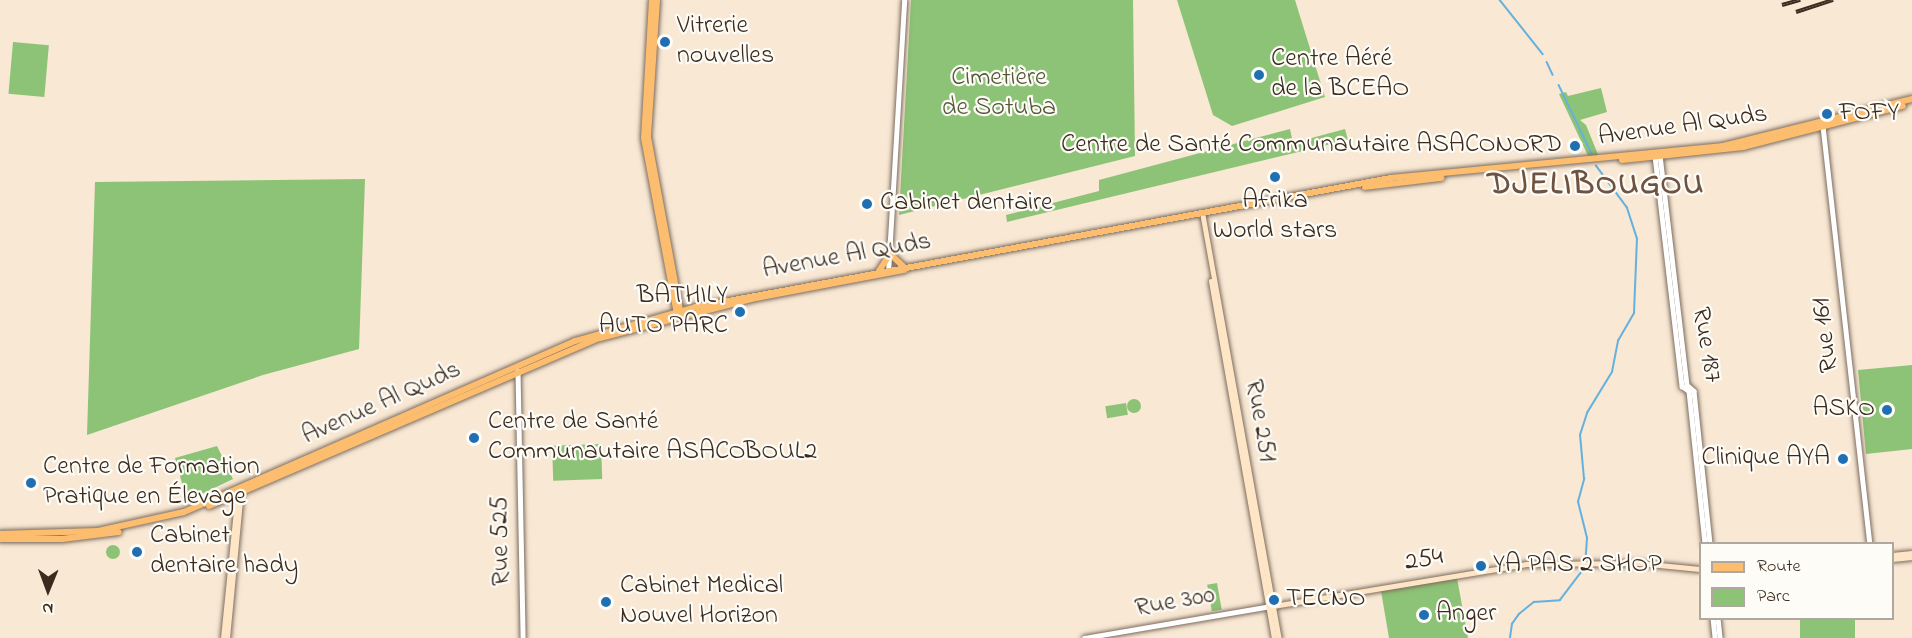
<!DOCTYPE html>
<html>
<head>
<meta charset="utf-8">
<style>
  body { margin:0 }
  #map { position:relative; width:1912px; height:638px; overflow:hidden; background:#f8e8d4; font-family:"Indie Flower",sans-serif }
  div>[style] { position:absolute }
  .green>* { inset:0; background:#8dc376; transform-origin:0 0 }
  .round { border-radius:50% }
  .stream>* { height:1.5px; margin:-0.75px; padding:0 0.75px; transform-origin:0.75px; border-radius:0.75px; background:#65b1de }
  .roads { filter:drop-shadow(0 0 2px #7d6c5e) drop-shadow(0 0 2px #7d6c5e) }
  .tertiary>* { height:4.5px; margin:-2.25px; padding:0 2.25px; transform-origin:2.25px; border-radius:2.25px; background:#fff }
  .secondary>* { height:5px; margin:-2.5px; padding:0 2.5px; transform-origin:2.5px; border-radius:2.5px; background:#fee5c5 }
  .primary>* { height:6px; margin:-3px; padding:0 3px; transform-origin:3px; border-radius:3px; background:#fcbd6f }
  .rail>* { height:4px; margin-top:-2px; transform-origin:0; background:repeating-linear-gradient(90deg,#fdfcf7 0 4.5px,#3b2a1e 0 9px); box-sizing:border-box; border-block:2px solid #3b2a1e }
  .dots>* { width:16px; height:16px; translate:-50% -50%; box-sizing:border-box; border:3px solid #fdfcf7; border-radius:50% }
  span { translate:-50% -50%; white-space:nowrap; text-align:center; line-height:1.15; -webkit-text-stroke:4.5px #fdfcf7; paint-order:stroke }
  .poi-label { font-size:26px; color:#3b2a1e }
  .left { translate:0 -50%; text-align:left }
  .right { translate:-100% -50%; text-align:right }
  .park-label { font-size:26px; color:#545838 }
  .street-label { font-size:26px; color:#3b2a1e }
  .district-label { font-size:32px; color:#6e5242; font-weight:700; letter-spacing:1.5px }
  .legend { position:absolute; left:1699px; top:542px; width:195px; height:78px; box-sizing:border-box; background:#fdfcf7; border:2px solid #afa8a0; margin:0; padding:8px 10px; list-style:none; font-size:18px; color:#3b2a1e }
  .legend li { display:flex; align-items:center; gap:12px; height:30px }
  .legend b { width:30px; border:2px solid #afa8a0 }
  .north { position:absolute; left:18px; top:560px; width:60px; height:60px; -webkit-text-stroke:4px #fdfcf7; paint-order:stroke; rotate:181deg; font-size:16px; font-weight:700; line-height:24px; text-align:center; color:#3b2a1e }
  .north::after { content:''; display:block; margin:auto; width:21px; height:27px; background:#3b2a1e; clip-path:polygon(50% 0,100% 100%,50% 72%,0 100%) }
</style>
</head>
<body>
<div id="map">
  <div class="green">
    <div style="clip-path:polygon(911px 0,1133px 0,1135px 156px,899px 215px)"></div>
    <div style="clip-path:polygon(1177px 0,1295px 0,1325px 97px,1232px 126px,1213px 115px)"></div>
    <div style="left:13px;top:42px;width:36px;height:52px;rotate:5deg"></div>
    <div style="clip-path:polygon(1601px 88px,1607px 112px,1580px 120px,1586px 125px,1599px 157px,1589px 158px,1559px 94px,1566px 92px,1568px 96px)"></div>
    <div style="clip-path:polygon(1290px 129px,1293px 143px,1345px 129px,1348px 140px,1007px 222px,1006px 215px,1099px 191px,1099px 180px)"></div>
    <div style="clip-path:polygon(365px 179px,359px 349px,263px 375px,87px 435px,95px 182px)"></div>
    <div style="clip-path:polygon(1912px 365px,1912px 449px,1866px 454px,1858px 370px)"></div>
    <div class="round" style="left:1127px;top:399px;width:14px;height:14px"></div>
    <div style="left:1126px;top:403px;width:12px;height:21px;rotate:81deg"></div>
    <div style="left:601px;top:444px;width:35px;height:49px;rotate:88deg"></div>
    <div style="clip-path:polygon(217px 446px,233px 479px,187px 501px,175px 458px)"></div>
    <div class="round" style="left:106px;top:545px;width:14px;height:14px"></div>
    <div style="clip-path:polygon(1457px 578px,1468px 638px,1389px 638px,1381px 591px)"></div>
    <div style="left:1217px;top:583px;width:27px;height:10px;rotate:80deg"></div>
    <div style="left:1800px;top:619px;width:55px;height:19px"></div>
  </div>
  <div class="stream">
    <div style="left:1500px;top:0;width:69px;rotate:51.5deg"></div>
    <div style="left:1547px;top:62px;width:14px;rotate:65deg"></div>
    <div style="left:1559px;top:85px;width:76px;rotate:64.4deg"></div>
    <div style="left:1510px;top:638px;width:14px;rotate:-82deg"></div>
    <div style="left:1512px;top:624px;width:12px;rotate:-55deg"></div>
    <div style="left:1519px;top:614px;width:19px;rotate:-39deg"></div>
    <div style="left:1534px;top:602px;width:26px;rotate:-4deg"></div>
    <div style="left:1560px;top:600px;width:41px;rotate:-52.9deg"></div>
    <div style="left:1585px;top:567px;width:29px;rotate:-86deg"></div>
    <div style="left:1587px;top:538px;width:37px;rotate:-104deg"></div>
    <div style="left:1578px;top:502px;width:24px;rotate:-75deg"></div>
    <div style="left:1584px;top:479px;width:44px;rotate:-95.2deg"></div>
    <div style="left:1580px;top:435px;width:23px;rotate:-72deg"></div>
    <div style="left:1587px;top:413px;width:48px;rotate:-58.6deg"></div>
    <div style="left:1612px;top:372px;width:32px;rotate:-79deg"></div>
    <div style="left:1618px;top:341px;width:32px;rotate:-60deg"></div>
    <div style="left:1634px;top:313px;width:74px;rotate:-87.7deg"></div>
    <div style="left:1637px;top:239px;width:33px;rotate:-108deg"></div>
    <div style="left:1627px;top:208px;width:52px;rotate:-126.4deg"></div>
  </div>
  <div class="roads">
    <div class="tertiary">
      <div style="left:1823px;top:126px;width:421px;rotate:83.6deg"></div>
      <div style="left:1660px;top:155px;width:232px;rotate:83.3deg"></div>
      <div style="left:1687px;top:385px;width:9px;rotate:41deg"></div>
      <div style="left:1694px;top:391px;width:154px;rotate:84deg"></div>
      <div style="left:1655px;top:156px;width:232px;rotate:83.3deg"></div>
      <div style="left:1682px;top:386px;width:9px;rotate:36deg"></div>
      <div style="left:1689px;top:391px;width:154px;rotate:84deg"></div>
      <div style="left:888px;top:273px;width:273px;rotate:-86.6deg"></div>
      <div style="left:518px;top:371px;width:267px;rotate:88.9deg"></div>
      <div style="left:1713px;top:618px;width:20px;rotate:84deg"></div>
      <div style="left:1718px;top:618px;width:20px;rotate:84deg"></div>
      <div style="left:1084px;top:638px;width:190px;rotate:-9.7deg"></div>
    </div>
    <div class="secondary">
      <div style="left:1202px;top:212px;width:433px;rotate:79.8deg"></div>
      <div style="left:1211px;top:281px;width:363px;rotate:80deg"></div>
      <div style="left:1892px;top:555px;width:20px;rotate:-6deg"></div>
      <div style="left:1892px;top:559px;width:20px;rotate:-6deg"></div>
      <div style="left:1273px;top:606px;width:257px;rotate:-9.4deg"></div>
      <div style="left:1527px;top:564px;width:112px;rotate:-0.5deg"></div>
      <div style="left:1639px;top:563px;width:61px;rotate:5.6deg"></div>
      <div style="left:223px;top:638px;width:148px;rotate:-84.2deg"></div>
      <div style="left:227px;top:638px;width:148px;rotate:-84.6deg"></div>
    </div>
    <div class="primary">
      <div style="left:652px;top:0;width:138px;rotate:93.3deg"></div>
      <div style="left:644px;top:138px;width:179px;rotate:79.4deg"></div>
      <div style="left:657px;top:0;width:137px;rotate:93.8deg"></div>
      <div style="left:648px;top:137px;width:181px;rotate:79.5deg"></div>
      <div style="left:1622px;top:160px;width:122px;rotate:-6.1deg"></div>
      <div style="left:1743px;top:147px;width:165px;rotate:-14.4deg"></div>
      <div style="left:1365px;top:187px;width:77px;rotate:-6.8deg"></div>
      <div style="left:879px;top:271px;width:20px;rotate:-57deg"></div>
      <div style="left:890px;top:254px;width:18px;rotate:43deg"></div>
      <div style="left:209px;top:506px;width:426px;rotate:-23.3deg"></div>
      <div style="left:600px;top:338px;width:161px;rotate:-14.4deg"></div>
      <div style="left:756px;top:298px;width:151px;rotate:-10.7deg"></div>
      <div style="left:0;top:534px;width:98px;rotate:-1.8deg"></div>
      <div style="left:98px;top:531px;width:88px;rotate:-12.5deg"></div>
      <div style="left:184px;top:512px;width:427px;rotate:-23.6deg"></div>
      <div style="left:575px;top:341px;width:126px;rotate:-15.7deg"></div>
      <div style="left:696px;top:307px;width:707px;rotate:-10.52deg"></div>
      <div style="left:1391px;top:178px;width:334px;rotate:-5.5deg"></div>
      <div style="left:1723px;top:146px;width:195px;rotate:-14deg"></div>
      <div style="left:0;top:539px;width:62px"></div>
      <div style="left:62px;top:539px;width:57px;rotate:-7deg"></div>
    </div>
  </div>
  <div class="rail">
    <div style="left:1782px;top:5px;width:19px;rotate:-16deg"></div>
    <div style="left:1796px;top:12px;width:39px;rotate:-18deg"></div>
  </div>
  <div class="dots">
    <div style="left:665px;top:42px;background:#1f6fb2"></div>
    <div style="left:1259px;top:75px;background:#1f6fb2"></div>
    <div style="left:1827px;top:114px;background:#1f6fb2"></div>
    <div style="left:1575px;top:146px;background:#1f6fb2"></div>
    <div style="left:1275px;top:177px;background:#1f6fb2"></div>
    <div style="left:867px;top:204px;background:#1f6fb2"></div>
    <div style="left:740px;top:312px;background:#1f6fb2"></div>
    <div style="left:1887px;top:410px;background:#1f6fb2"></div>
    <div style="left:474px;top:438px;background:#1f6fb2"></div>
    <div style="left:1843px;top:459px;background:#1f6fb2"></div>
    <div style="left:31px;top:483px;background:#1f6fb2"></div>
    <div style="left:137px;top:552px;background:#1f6fb2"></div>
    <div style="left:1481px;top:566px;background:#1f6fb2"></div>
    <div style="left:1274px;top:600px;background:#1f6fb2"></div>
    <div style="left:606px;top:602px;background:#1f6fb2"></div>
    <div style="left:1424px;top:615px;background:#1f6fb2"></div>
  </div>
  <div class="poi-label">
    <span class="left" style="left:677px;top:42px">Vitrerie<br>nouvelles</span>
    <span class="left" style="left:1271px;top:75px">Centre Aéré<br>de la BCEAO</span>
    <span class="left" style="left:1839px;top:114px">FOFY</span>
    <span class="right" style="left:1562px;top:146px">Centre de Santé Communautaire ASACONORD</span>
    <span style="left:1275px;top:217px">Afrika<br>World stars</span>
    <span class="left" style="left:880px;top:204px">Cabinet dentaire</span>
    <span class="right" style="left:728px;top:312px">BATHILY<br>AUTO PARC</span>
    <span class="right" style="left:1875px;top:410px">ASKO</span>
    <span class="left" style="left:488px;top:438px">Centre de Santé<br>Communautaire ASACOBOUL2</span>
    <span class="right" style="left:1830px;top:459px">Clinique AYA</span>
    <span class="left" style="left:43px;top:483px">Centre de Formation<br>Pratique en Élevage</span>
    <span class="left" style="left:150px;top:552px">Cabinet<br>dentaire hady</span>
    <span class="left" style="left:1493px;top:566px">YA PAS 2 SHOP</span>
    <span class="left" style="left:620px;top:602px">Cabinet Medical<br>Nouvel Horizon</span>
    <span class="left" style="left:1286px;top:600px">TECNO</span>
    <span class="left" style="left:1436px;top:615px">Anger</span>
  </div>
  <div class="park-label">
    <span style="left:999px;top:94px">Cimetière<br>de Sotuba</span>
  </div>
  <div class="street-label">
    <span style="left:1683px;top:127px;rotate:-8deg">Avenue Al Quds</span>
    <span style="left:847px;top:257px;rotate:-10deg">Avenue Al Quds</span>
    <span style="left:1827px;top:335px;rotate:-97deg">Rue 161</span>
    <span style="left:1705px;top:345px;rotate:80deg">Rue 187</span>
    <span style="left:382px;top:404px;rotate:-24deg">Avenue Al Quds</span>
    <span style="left:1259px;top:421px;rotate:80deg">Rue 251</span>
    <span style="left:502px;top:541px;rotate:-91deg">Rue 525</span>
    <span style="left:1424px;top:561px;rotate:-10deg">254</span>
    <span style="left:1175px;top:603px;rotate:-10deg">Rue 300</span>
  </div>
  <div class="district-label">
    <span style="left:1596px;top:186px">DJELIBOUGOU</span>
  </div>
  <ul class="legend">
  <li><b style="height:8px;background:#fcbd6f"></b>Route</li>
  <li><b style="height:16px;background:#8dc376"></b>Parc</li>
  </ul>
  <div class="north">N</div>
</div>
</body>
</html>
